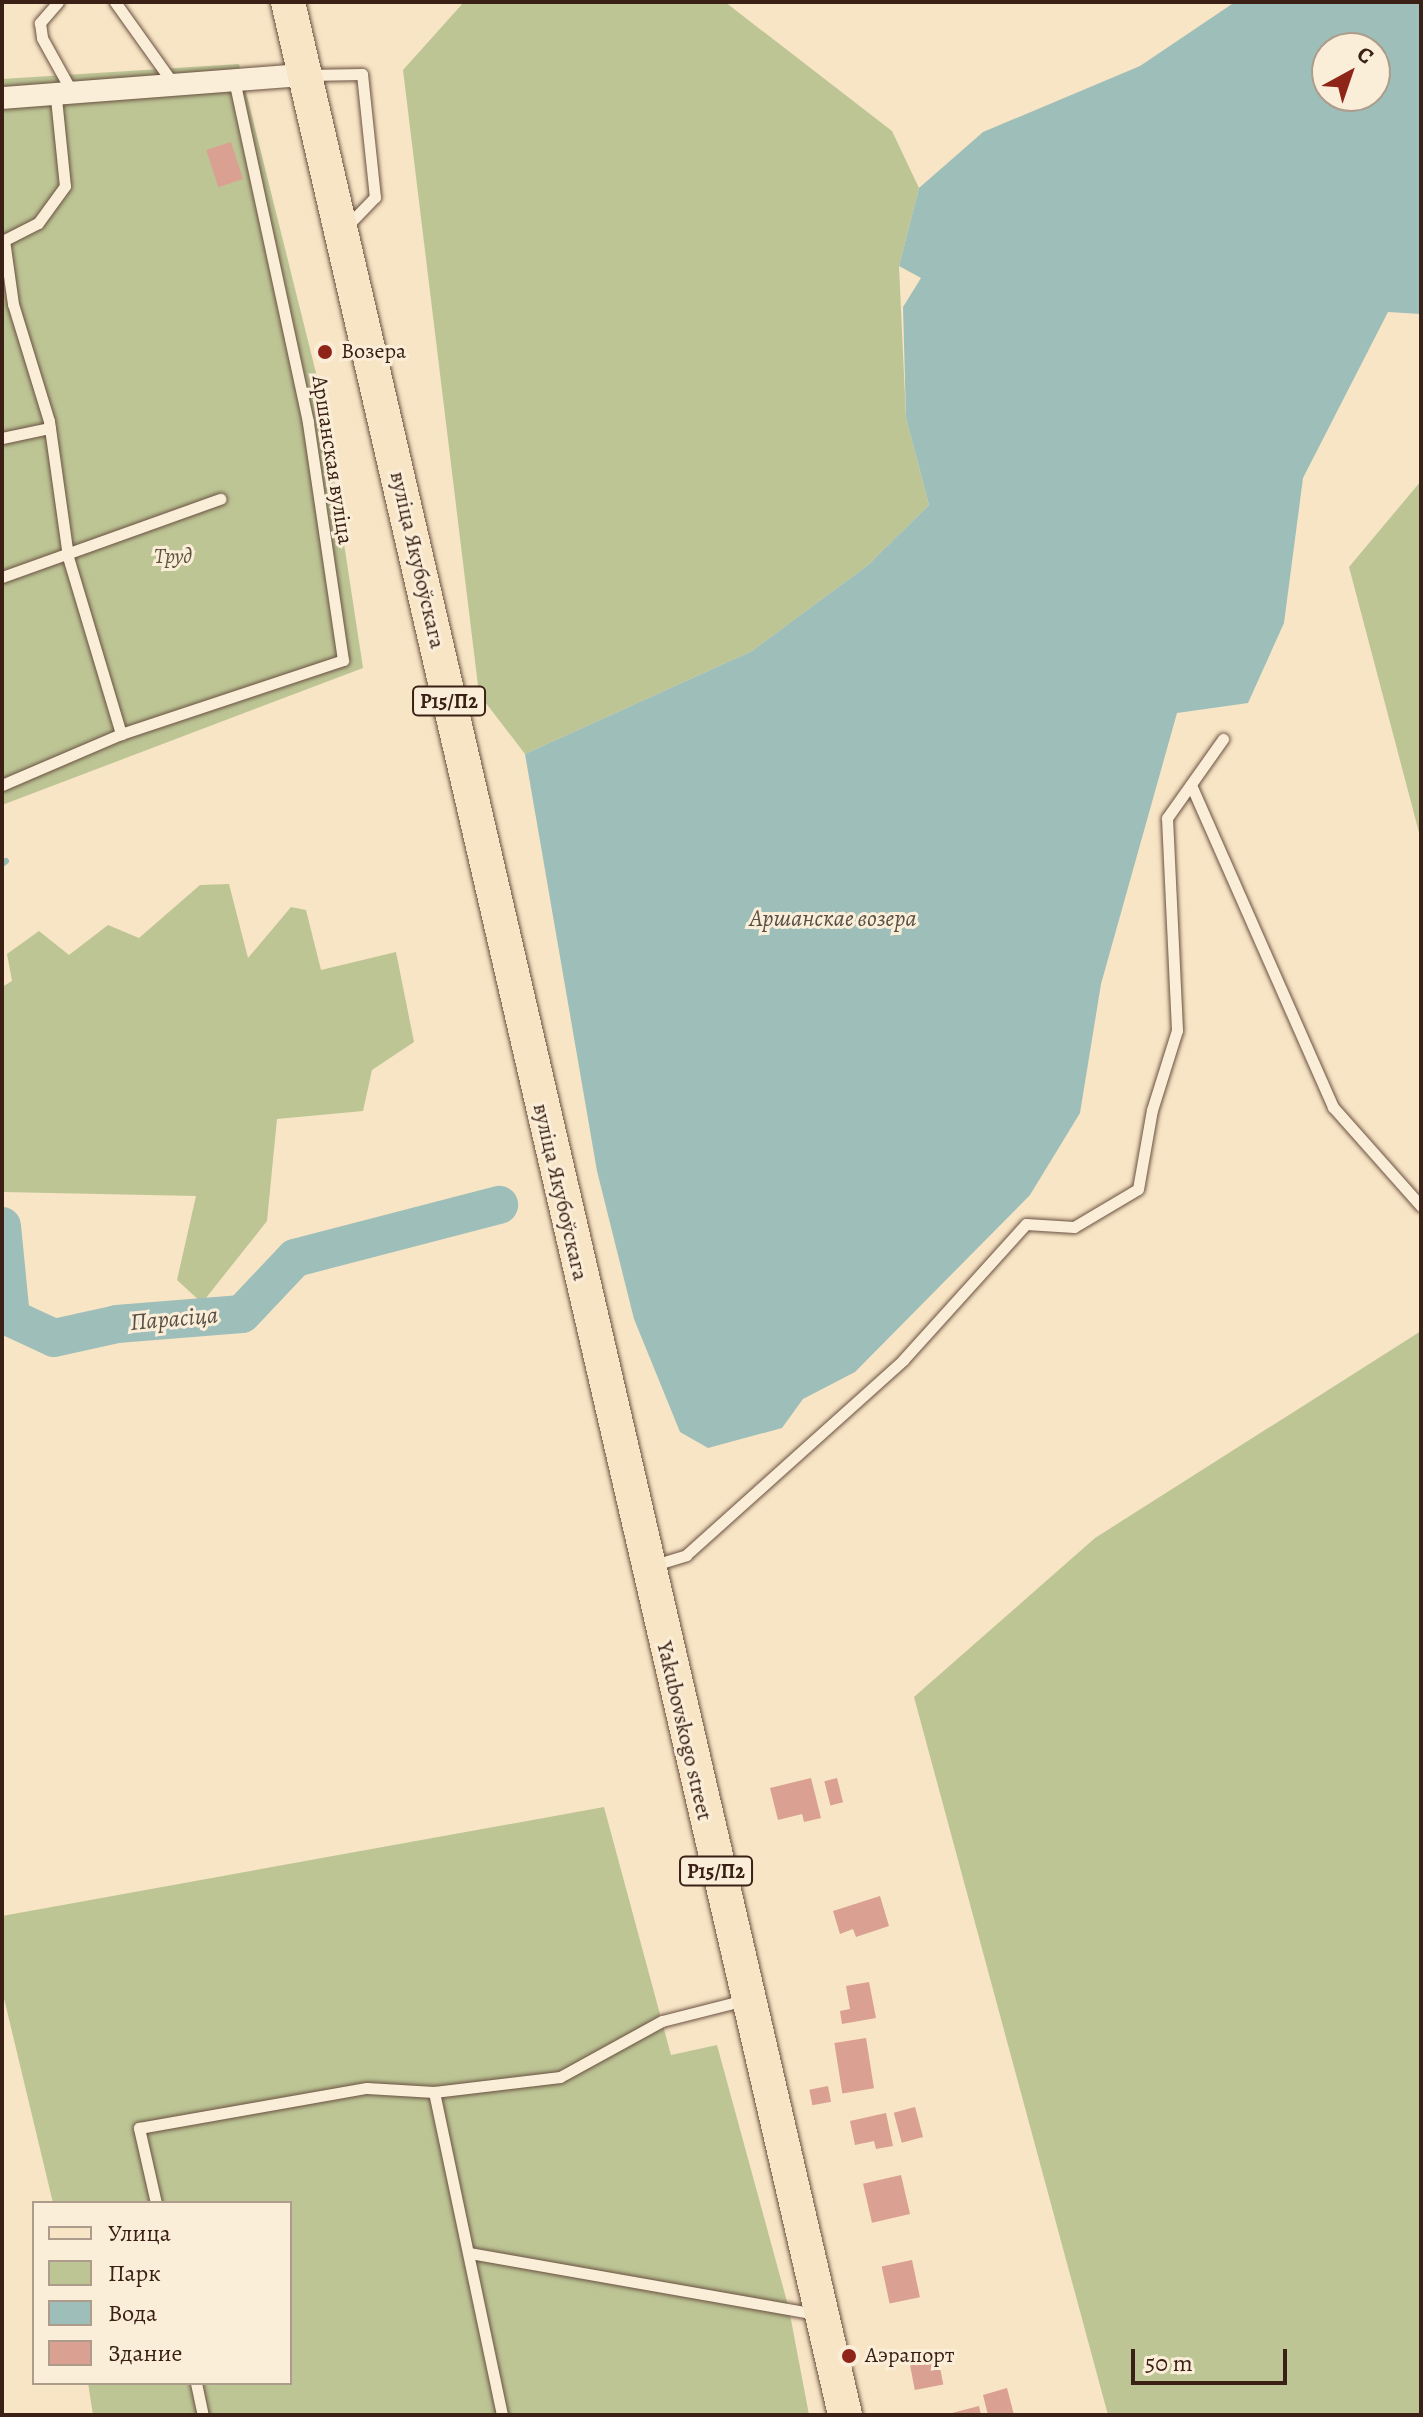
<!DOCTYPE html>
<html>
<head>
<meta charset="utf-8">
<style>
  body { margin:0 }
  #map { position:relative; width:1423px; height:2417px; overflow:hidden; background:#f8e5c5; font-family:Alegreya,serif }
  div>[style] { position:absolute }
  .green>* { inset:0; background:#bdc595 }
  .water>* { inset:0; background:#9ebeb9 }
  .stream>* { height:6px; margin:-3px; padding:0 3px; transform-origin:3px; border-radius:3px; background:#9ebeb9 }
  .river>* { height:38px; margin:-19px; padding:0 19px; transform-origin:19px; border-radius:19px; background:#9ebeb9 }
  .building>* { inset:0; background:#daa092; transform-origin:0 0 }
  .roads { filter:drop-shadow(0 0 2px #6a5141) drop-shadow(0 0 2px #6a5141) }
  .service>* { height:11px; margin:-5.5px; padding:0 5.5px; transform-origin:5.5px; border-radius:5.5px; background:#faeed9 }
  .minor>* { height:22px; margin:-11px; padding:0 11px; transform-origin:11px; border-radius:11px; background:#faeed9 }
  .primary>* { height:34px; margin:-17px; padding:0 17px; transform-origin:17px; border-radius:17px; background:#f8e5c5 }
  .dots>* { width:22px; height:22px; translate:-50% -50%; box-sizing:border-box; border:4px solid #faeed9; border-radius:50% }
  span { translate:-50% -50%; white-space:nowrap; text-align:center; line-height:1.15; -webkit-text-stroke:6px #faeed9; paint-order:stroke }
  .shield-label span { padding:2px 6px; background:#faeed9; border:2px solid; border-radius:6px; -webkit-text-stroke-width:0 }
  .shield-label { font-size:20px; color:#3a2015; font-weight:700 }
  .poi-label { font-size:22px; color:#3a2015 }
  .left { translate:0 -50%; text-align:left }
  .street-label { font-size:22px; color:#3a2015 }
  .park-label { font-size:22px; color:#61523b; font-style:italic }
  .water-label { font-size:24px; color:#584f46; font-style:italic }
  .frame { position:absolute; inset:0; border:4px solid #3a2015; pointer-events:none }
  .legend { position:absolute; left:32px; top:2201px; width:260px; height:184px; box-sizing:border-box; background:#faeed9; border:2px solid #ad9c8b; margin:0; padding:10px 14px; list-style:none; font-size:24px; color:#3a2015 }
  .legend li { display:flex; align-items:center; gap:16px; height:40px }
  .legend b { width:40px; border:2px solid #ad9c8b }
  .north { position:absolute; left:1311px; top:32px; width:80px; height:80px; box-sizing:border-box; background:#faeed9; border:2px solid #ad9c8b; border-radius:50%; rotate:40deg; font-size:22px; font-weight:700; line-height:32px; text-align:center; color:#3a2015 }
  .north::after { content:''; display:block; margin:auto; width:28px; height:36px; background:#8f2418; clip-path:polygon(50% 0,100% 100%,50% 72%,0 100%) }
  .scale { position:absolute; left:1131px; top:2349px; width:156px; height:36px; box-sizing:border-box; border:4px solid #3a2015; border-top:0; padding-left:10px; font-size:24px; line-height:28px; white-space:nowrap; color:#3a2015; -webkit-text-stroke:6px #faeed9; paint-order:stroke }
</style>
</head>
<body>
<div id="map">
  <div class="green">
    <div style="clip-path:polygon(464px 2px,725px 2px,892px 131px,919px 188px,899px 266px,906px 418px,929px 505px,868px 565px,752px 651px,525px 754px,479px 694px,403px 70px)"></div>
    <div style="clip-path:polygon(239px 64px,321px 393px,363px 668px,2px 805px,2px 79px)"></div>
    <div style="clip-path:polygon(1421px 481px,1421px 840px,1349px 567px)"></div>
    <div style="clip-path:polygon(229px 884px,248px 958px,291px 907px,306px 910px,321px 970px,396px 952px,414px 1042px,372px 1070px,363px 1111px,277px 1119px,267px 1221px,202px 1303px,177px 1280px,196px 1196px,2px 1192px,2px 987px,12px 981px,7px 954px,39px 931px,69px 955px,108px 925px,139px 938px,200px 885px)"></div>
    <div style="clip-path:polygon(2px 1215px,9px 1218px,25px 1277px,2px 1285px)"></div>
    <div style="clip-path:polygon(1421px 1331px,1421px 2415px,1108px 2415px,914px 1697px,1095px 1538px)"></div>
    <div style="clip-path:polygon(604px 1807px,671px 2055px,717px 2045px,789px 2309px,809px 2415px,93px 2415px,88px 2383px,290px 2383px,290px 2203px,53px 2203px,2px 1990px,2px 1916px)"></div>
  </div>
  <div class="water">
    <div style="clip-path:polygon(evenodd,1235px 2px,1421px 2px,1421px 314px,1388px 312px,1303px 478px,1284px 623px,1248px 703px,1177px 713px,1101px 984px,1080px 1113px,1030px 1195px,855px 1372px,803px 1399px,782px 1428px,708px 1448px,680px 1432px,634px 1319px,597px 1171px,525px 754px,752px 651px,868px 565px,929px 505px,906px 418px,903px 307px,921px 278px,899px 266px,919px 188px,983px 132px,1140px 66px,1235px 2px,1327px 48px,1375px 48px,1375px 96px,1327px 96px,1327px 48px)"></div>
  </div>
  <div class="stream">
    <div style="left:2px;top:864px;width:5px;rotate:-37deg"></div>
  </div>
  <div class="river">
    <div style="left:2px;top:1226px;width:92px;rotate:84.4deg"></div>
    <div style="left:11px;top:1318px;width:47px;rotate:24.9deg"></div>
    <div style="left:54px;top:1338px;width:65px;rotate:-12.5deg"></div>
    <div style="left:117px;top:1324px;width:125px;rotate:-4.6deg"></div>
    <div style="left:242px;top:1314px;width:77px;rotate:-46.6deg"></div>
    <div style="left:295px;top:1258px;width:211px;rotate:-14.6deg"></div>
  </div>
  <div class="building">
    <div style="left:231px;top:142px;width:39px;height:26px;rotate:72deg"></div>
    <div style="clip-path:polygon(811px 1778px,821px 1818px,804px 1822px,802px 1814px,778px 1820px,770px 1788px)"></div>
    <div style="left:837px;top:1778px;width:25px;height:13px;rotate:76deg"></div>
    <div style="clip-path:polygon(880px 1896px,889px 1926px,856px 1937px,853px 1929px,840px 1934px,833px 1911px)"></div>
    <div style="clip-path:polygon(869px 1982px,876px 2018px,842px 2024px,840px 2011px,850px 2009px,846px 1986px)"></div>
    <div style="left:866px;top:2038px;width:51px;height:32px;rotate:81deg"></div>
    <div style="left:828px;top:2086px;width:16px;height:19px;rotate:79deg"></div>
    <div style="left:915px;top:2107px;width:31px;height:22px;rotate:75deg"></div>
    <div style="clip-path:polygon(886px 2113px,893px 2146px,876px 2149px,874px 2141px,855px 2145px,850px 2121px)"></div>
    <div style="left:901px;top:2175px;width:40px;height:39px;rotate:77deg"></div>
    <div style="left:912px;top:2260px;width:38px;height:31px;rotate:78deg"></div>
    <div style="left:937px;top:2352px;width:33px;height:29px;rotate:79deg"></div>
    <div style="clip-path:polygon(1007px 2388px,1014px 2415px,988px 2415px,983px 2395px)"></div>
    <div style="clip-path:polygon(979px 2406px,981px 2415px,948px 2415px,948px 2414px)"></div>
  </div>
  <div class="roads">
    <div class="service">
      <div style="left:58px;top:2px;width:28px;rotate:131deg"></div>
      <div style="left:40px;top:23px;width:15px;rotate:82deg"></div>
      <div style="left:42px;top:38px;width:64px;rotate:61deg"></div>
      <div style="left:115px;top:2px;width:103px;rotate:54.5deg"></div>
      <div style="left:307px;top:75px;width:55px;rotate:-1deg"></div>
      <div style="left:362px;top:74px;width:124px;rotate:84deg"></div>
      <div style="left:375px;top:197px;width:40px;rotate:134deg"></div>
      <div style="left:56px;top:98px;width:88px;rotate:84.2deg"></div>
      <div style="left:65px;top:186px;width:46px;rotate:126.1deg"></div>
      <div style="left:38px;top:223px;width:38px;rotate:153deg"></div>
      <div style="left:4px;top:240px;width:65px;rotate:82deg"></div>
      <div style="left:13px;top:304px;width:122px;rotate:72.9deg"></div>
      <div style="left:49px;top:421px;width:137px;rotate:82deg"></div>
      <div style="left:68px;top:557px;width:185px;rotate:73.3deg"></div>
      <div style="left:2px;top:438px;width:49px;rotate:-11.8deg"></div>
      <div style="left:2px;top:577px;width:232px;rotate:-19.7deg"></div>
      <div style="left:2px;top:785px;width:129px;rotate:-23.2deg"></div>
      <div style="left:121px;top:734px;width:234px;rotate:-18.4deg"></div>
      <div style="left:343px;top:660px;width:241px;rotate:-98.4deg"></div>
      <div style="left:308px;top:422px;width:349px;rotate:-102.2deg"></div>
      <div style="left:1191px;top:785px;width:352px;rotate:66.2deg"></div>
      <div style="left:1333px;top:1107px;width:132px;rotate:48.4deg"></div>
      <div style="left:651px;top:1566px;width:37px;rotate:-17deg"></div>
      <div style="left:686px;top:1555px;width:292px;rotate:-41.9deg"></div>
      <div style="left:903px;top:1360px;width:183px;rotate:-47.9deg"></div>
      <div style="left:1026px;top:1224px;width:48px;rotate:3.6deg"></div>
      <div style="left:1074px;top:1227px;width:74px;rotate:-30.7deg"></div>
      <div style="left:1138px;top:1189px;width:80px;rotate:-80deg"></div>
      <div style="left:1152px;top:1110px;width:84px;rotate:-72.6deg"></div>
      <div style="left:1177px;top:1030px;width:212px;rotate:-92.7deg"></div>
      <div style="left:1167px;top:818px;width:97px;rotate:-54.7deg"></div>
      <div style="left:434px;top:2092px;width:330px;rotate:78.1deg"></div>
      <div style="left:156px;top:2203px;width:77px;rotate:-102.8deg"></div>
      <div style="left:139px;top:2128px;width:231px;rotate:-10deg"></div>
      <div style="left:367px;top:2088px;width:67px;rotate:3.4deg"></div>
      <div style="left:434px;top:2092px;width:127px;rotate:-6.8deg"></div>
      <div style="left:560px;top:2077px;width:116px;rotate:-28.8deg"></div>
      <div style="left:662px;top:2021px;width:86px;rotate:-14.2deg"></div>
      <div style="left:470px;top:2253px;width:351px;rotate:10deg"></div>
      <div style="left:196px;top:2383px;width:33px;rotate:78deg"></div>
    </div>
    <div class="minor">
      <div style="left:2px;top:98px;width:303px;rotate:-4.4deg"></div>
    </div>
    <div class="primary">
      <div style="left:288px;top:2px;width:2476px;rotate:77deg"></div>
    </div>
  </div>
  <div class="dots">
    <div style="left:325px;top:352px;background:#8f2418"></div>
    <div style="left:849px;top:2356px;background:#8f2418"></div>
  </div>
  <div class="shield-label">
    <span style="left:449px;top:701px">Р15/П2</span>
    <span style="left:716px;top:1871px">Р15/П2</span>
  </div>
  <div class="poi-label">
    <span class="left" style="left:341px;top:352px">Возера</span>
    <span class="left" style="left:865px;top:2356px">Аэрапорт</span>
  </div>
  <div class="street-label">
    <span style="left:332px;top:460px;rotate:81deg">Аршанская вуліца</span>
    <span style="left:417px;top:560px;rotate:77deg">вуліца Якубоўскага</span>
    <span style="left:560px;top:1192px;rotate:77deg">вуліца Якубоўскага</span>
    <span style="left:684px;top:1731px;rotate:77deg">Yakubovskogo street</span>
  </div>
  <div class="park-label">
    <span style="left:173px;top:557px">Труд</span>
  </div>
  <div class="water-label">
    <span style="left:833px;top:919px">Аршанскае возера</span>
    <span style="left:174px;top:1319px;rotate:-5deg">Парасіца</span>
  </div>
  <div class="frame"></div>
  <ul class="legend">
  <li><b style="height:10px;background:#f8e5c5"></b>Улица</li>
  <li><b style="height:22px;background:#bdc595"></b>Парк</li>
  <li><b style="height:22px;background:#9ebeb9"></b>Вода</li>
  <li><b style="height:22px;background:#daa092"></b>Здание</li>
  </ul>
  <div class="north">С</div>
  <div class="scale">50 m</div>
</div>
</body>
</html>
